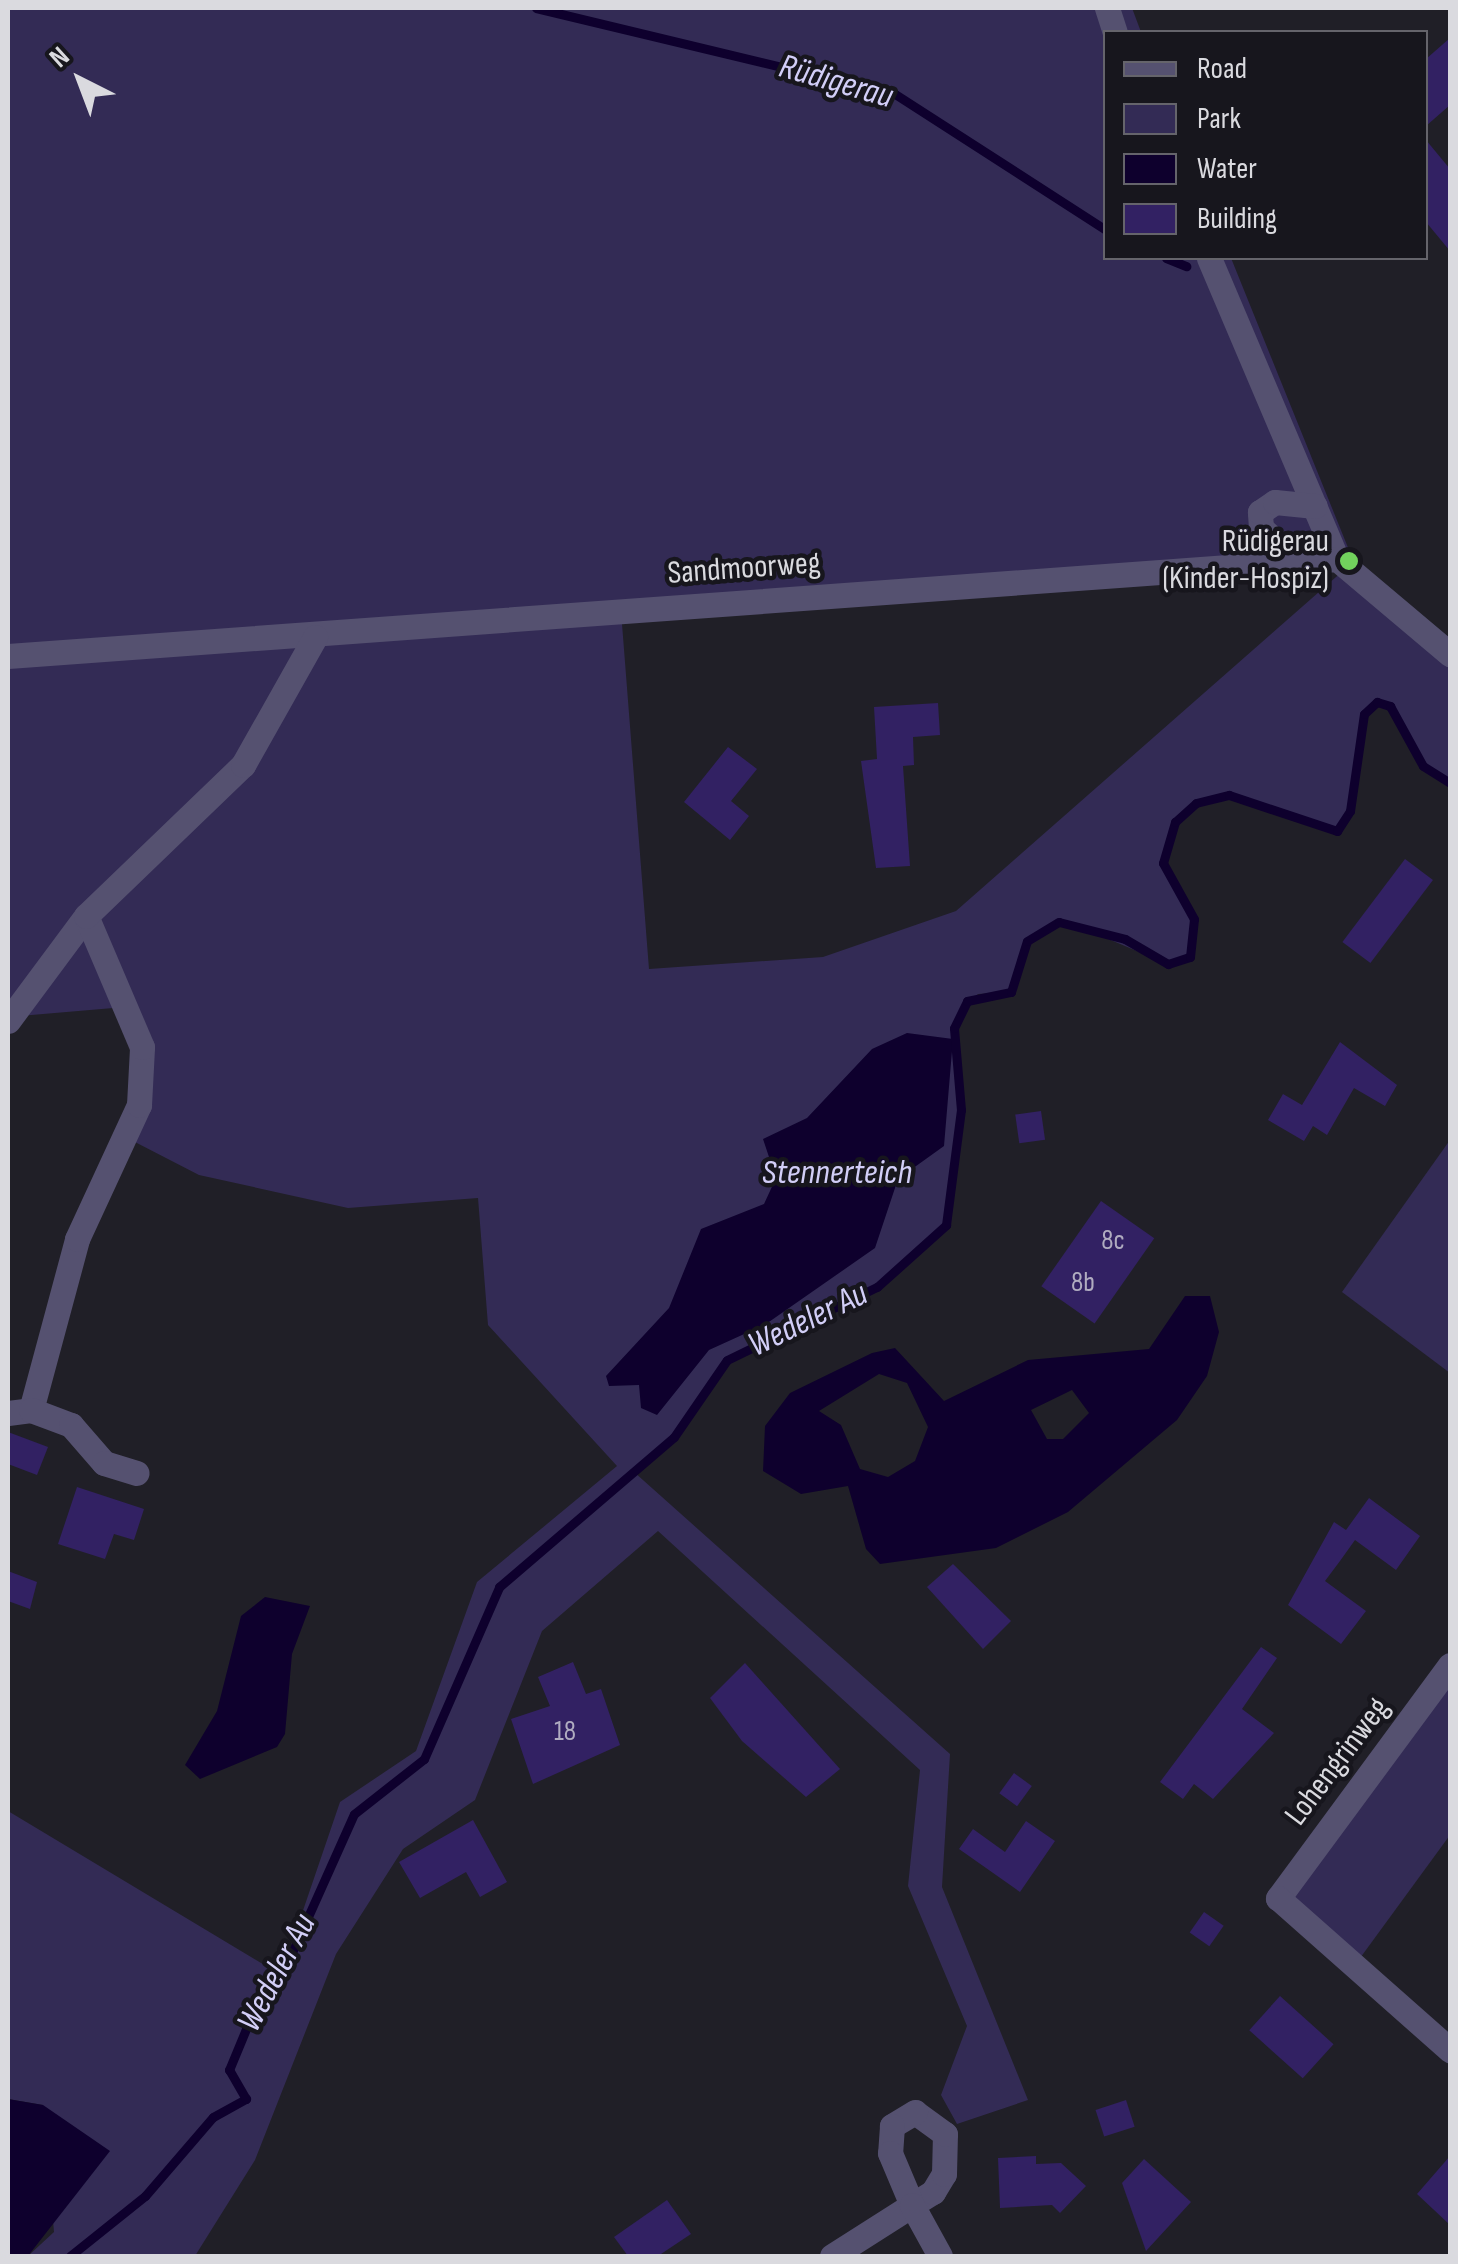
<!DOCTYPE html>
<html>
<head>
<meta charset="utf-8">
<style>
  body { margin:0 }
  #map { position:relative; width:1458px; height:2264px; overflow:hidden; background:#201f27; font-family:"Sofia Sans Condensed",sans-serif }
  div>[style] { position:absolute }
  .green>* { inset:0; background:#332b55 }
  .water>* { inset:0; background:#0e002d }
  .stream>* { height:9px; margin:-4.5px; padding:0 4.5px; transform-origin:4.5px; border-radius:4.5px; background:#0e002d }
  .building>* { inset:0; background:#322163; transform-origin:0 0 }
  .minor>* { height:25px; margin:-12.5px; padding:0 12.5px; transform-origin:12.5px; border-radius:12.5px; background:#555170 }
  .dots>* { width:28px; height:28px; translate:-50% -50%; box-sizing:border-box; border:5px solid #17161d; border-radius:50% }
  span { translate:-50% -50%; white-space:nowrap; text-align:center; line-height:1.15; -webkit-text-stroke:9px #17161d; paint-order:stroke }
  .number-label { font-size:28px; color:#b0acc0 }
  .number-label span { -webkit-text-stroke-width:0 }
  .poi-label { font-size:32px; color:#dadadf }
  .right { translate:-100% -50%; text-align:right }
  .street-label { font-size:32px; color:#dadadf }
  .water-label { font-size:35px; color:#d2cef7; font-style:italic }
  .frame { position:absolute; inset:0; border:10px solid #dadadf; pointer-events:none }
  .legend { position:absolute; left:1103px; top:30px; width:325px; height:230px; box-sizing:border-box; background:#17161d; border:2px solid #65646b; margin:0; padding:12px 18px; list-style:none; font-size:30px; color:#dadadf }
  .legend li { display:flex; align-items:center; gap:20px; height:50px }
  .legend b { width:50px; border:2px solid #65646b }
  .north { position:absolute; left:30px; top:30px; width:100px; height:100px; -webkit-text-stroke:8px #17161d; paint-order:stroke; rotate:318deg; font-size:28px; font-weight:700; line-height:40px; text-align:center; color:#dadadf }
  .north::after { content:''; display:block; margin:auto; width:35px; height:45px; background:#dadadf; clip-path:polygon(50% 0,100% 100%,50% 72%,0 100%) }
</style>
</head>
<body>
<div id="map">
  <div class="green">
    <div style="clip-path:polygon(evenodd,8px 8px,1132px 8px,1141px 32px,1106px 32px,1106px 258px,1231px 258px,1351px 555px,1450px 645px,1450px 783px,1423px 766px,1390px 706px,1377px 702px,1364px 715px,1350px 811px,1337px 831px,1229px 795px,1196px 803px,1175px 822px,1163px 863px,1194px 919px,1190px 957px,1168px 964px,1070px 923px,1036px 932px,1020px 954px,1011px 992px,978px 994px,956px 1016px,961px 1110px,946px 1225px,877px 1287px,727px 1360px,680px 1431px,634px 1472px,950px 1754px,942px 1887px,1028px 2100px,957px 2124px,941px 2095px,967px 2026px,908px 1886px,920px 1770px,658px 1531px,542px 1631px,475px 1800px,403px 1849px,336px 1954px,255px 2160px,195px 2256px,28px 2256px,54px 2232px,43px 2105px,8px 2099px,8px 1811px,281px 1975px,340px 1802px,416px 1751px,477px 1582px,617px 1466px,488px 1325px,478px 1198px,348px 1208px,199px 1175px,133px 1141px,139px 1105px,125px 1007px,8px 1017px,8px 8px,1344px 570px,956px 911px,823px 957px,649px 969px,621px 611px,1344px 570px)"></div>
    <div style="clip-path:polygon(1450px 1140px,1450px 1373px,1342px 1292px)"></div>
    <div style="clip-path:polygon(1450px 1665px,1450px 1835px,1355px 1965px,1278px 1898px)"></div>
  </div>
  <div class="water">
    <div style="clip-path:polygon(907px 1033px,953px 1039px,944px 1146px,898px 1179px,875px 1248px,766px 1324px,709px 1350px,657px 1415px,641px 1408px,639px 1385px,609px 1386px,606px 1376px,669px 1308px,701px 1229px,764px 1204px,776px 1178px,763px 1139px,807px 1118px,872px 1049px)"></div>
    <div style="clip-path:polygon(evenodd,1185px 1296px,1210px 1296px,1219px 1332px,1207px 1376px,1177px 1420px,1068px 1512px,996px 1548px,880px 1564px,866px 1549px,848px 1486px,801px 1494px,763px 1471px,765px 1426px,790px 1393px,872px 1353px,895px 1348px,944px 1401px,1028px 1360px,1149px 1349px,1185px 1296px,879px 1374px,907px 1383px,928px 1427px,915px 1461px,888px 1477px,860px 1469px,841px 1425px,819px 1411px,879px 1374px,1185px 1296px,1072px 1390px,1089px 1413px,1063px 1439px,1047px 1439px,1031px 1410px,1072px 1390px)"></div>
    <div style="clip-path:polygon(265px 1597px,310px 1606px,292px 1654px,285px 1734px,277px 1747px,200px 1779px,185px 1765px,217px 1711px,241px 1616px)"></div>
    <div style="clip-path:polygon(8px 2099px,43px 2105px,110px 2151px,28px 2256px,8px 2256px)"></div>
  </div>
  <div class="stream">
    <div style="left:536px;top:8px;width:369px;rotate:13.5deg"></div>
    <div style="left:895px;top:94px;width:251px;rotate:32.8deg"></div>
    <div style="left:1166px;top:258px;width:22px;rotate:22deg"></div>
    <div style="left:70px;top:2256px;width:96px;rotate:-38.7deg"></div>
    <div style="left:145px;top:2196px;width:104px;rotate:-49.3deg"></div>
    <div style="left:213px;top:2117px;width:38px;rotate:-29deg"></div>
    <div style="left:246px;top:2099px;width:34px;rotate:-120deg"></div>
    <div style="left:229px;top:2070px;width:63px;rotate:-67.5deg"></div>
    <div style="left:253px;top:2012px;width:35px;rotate:-47deg"></div>
    <div style="left:277px;top:1986px;width:188px;rotate:-65.9deg"></div>
    <div style="left:354px;top:1814px;width:89px;rotate:-38.2deg"></div>
    <div style="left:424px;top:1759px;width:188px;rotate:-66.4deg"></div>
    <div style="left:499px;top:1587px;width:230px;rotate:-40.6deg"></div>
    <div style="left:674px;top:1437px;width:93px;rotate:-55.5deg"></div>
    <div style="left:727px;top:1360px;width:167px;rotate:-26deg"></div>
    <div style="left:877px;top:1287px;width:93px;rotate:-41.9deg"></div>
    <div style="left:946px;top:1225px;width:116px;rotate:-82.6deg"></div>
    <div style="left:961px;top:1110px;width:82px;rotate:-94.9deg"></div>
    <div style="left:954px;top:1028px;width:30px;rotate:-64deg"></div>
    <div style="left:967px;top:1001px;width:45px;rotate:-11.6deg"></div>
    <div style="left:1011px;top:992px;width:53px;rotate:-72.6deg"></div>
    <div style="left:1027px;top:941px;width:37px;rotate:-31deg"></div>
    <div style="left:1059px;top:922px;width:68px;rotate:14.4deg"></div>
    <div style="left:1125px;top:939px;width:50px;rotate:30.2deg"></div>
    <div style="left:1168px;top:964px;width:23px;rotate:-18deg"></div>
    <div style="left:1190px;top:957px;width:38px;rotate:-84deg"></div>
    <div style="left:1194px;top:919px;width:64px;rotate:-119deg"></div>
    <div style="left:1163px;top:863px;width:43px;rotate:-73.7deg"></div>
    <div style="left:1175px;top:822px;width:28px;rotate:-42deg"></div>
    <div style="left:1196px;top:803px;width:34px;rotate:-14deg"></div>
    <div style="left:1229px;top:795px;width:114px;rotate:18.4deg"></div>
    <div style="left:1337px;top:831px;width:24px;rotate:-57deg"></div>
    <div style="left:1350px;top:811px;width:98px;rotate:-81.8deg"></div>
    <div style="left:1364px;top:714px;width:18px;rotate:-43deg"></div>
    <div style="left:1377px;top:702px;width:14px;rotate:17deg"></div>
    <div style="left:1390px;top:706px;width:68px;rotate:61.2deg"></div>
    <div style="left:1423px;top:766px;width:32px;rotate:32deg"></div>
  </div>
  <div class="building">
    <div style="clip-path:polygon(1450px 38px,1450px 105px,1426px 126px,1426px 59px)"></div>
    <div style="clip-path:polygon(1426px 140px,1450px 169px,1450px 251px,1426px 222px)"></div>
    <div style="clip-path:polygon(938px 703px,940px 735px,913px 737px,914px 765px,903px 766px,910px 866px,876px 868px,861px 761px,877px 759px,874px 707px)"></div>
    <div style="clip-path:polygon(728px 747px,757px 769px,731px 801px,749px 816px,730px 840px,684px 802px)"></div>
    <div style="left:1405px;top:859px;width:35px;height:104px;rotate:37deg"></div>
    <div style="clip-path:polygon(1340px 1042px,1397px 1085px,1385px 1106px,1354px 1088px,1327px 1135px,1313px 1126px,1304px 1141px,1268px 1120px,1283px 1094px,1302px 1105px)"></div>
    <div style="left:1041px;top:1111px;width:29px;height:26px;rotate:82deg"></div>
    <div style="left:1101px;top:1201px;width:65px;height:104px;rotate:35deg"></div>
    <div style="clip-path:polygon(8px 1432px,48px 1447px,37px 1475px,8px 1464px)"></div>
    <div style="clip-path:polygon(77px 1487px,144px 1509px,134px 1540px,114px 1534px,105px 1559px,58px 1544px)"></div>
    <div style="clip-path:polygon(1369px 1498px,1420px 1536px,1396px 1570px,1355px 1540px,1340px 1561px,1325px 1581px,1366px 1611px,1341px 1644px,1288px 1605px,1334px 1522px,1346px 1530px)"></div>
    <div style="clip-path:polygon(953px 1564px,1011px 1621px,983px 1649px,927px 1587px)"></div>
    <div style="clip-path:polygon(8px 1571px,37px 1582px,30px 1609px,8px 1601px)"></div>
    <div style="clip-path:polygon(1261px 1647px,1277px 1658px,1242px 1709px,1274px 1733px,1213px 1799px,1194px 1784px,1183px 1799px,1160px 1782px)"></div>
    <div style="clip-path:polygon(573px 1662px,586px 1694px,601px 1689px,620px 1745px,533px 1784px,511px 1719px,550px 1706px,538px 1677px)"></div>
    <div style="clip-path:polygon(745px 1663px,840px 1769px,806px 1797px,742px 1741px,710px 1698px)"></div>
    <div style="left:1014px;top:1773px;width:22px;height:25px;rotate:36deg"></div>
    <div style="clip-path:polygon(473px 1820px,507px 1882px,480px 1897px,466px 1872px,420px 1898px,399px 1862px)"></div>
    <div style="clip-path:polygon(1026px 1821px,1055px 1841px,1020px 1892px,959px 1849px,973px 1829px,1005px 1852px)"></div>
    <div style="left:1204px;top:1912px;width:24px;height:25px;rotate:35deg"></div>
    <div style="left:1280px;top:1996px;width:72px;height:46px;rotate:42deg"></div>
    <div style="left:1126px;top:2100px;width:28px;height:32px;rotate:72deg"></div>
    <div style="clip-path:polygon(1036px 2156px,1036px 2164px,1061px 2163px,1086px 2186px,1060px 2213px,1052px 2205px,1000px 2208px,998px 2158px)"></div>
    <div style="clip-path:polygon(1450px 2156px,1450px 2225px,1417px 2194px)"></div>
    <div style="clip-path:polygon(1144px 2159px,1191px 2202px,1146px 2251px,1122px 2183px)"></div>
    <div style="clip-path:polygon(667px 2200px,691px 2234px,658px 2256px,628px 2256px,614px 2237px)"></div>
  </div>
  <div class="minor">
    <div style="left:1107px;top:8px;width:25px;rotate:72deg"></div>
    <div style="left:1209px;top:258px;width:327px;rotate:67deg"></div>
    <div style="left:1337px;top:559px;width:148px;rotate:40.1deg"></div>
    <div style="left:1300px;top:563px;width:52px;rotate:-138.1deg"></div>
    <div style="left:1261px;top:528px;width:16px;rotate:-94deg"></div>
    <div style="left:1260px;top:512px;width:18px;rotate:-34deg"></div>
    <div style="left:1275px;top:502px;width:40px;rotate:5.7deg"></div>
    <div style="left:8px;top:656px;width:1333px;rotate:-4.17deg"></div>
    <div style="left:8px;top:1021px;width:131px;rotate:-53.4deg"></div>
    <div style="left:31px;top:1410px;width:177px;rotate:-74.9deg"></div>
    <div style="left:77px;top:1239px;width:148px;rotate:-65.2deg"></div>
    <div style="left:139px;top:1105px;width:58px;rotate:-87deg"></div>
    <div style="left:142px;top:1047px;width:142px;rotate:-113.1deg"></div>
    <div style="left:86px;top:916px;width:218px;rotate:-43.9deg"></div>
    <div style="left:243px;top:765px;width:147px;rotate:-60.6deg"></div>
    <div style="left:8px;top:1413px;width:23px;rotate:-7deg"></div>
    <div style="left:31px;top:1410px;width:43px;rotate:20.6deg"></div>
    <div style="left:71px;top:1425px;width:50px;rotate:49deg"></div>
    <div style="left:104px;top:1463px;width:34px;rotate:17deg"></div>
    <div style="left:1450px;top:1665px;width:290px;rotate:126.4deg"></div>
    <div style="left:1278px;top:1898px;width:230px;rotate:41.5deg"></div>
    <div style="left:832px;top:2256px;width:95px;rotate:-32.5deg"></div>
    <div style="left:912px;top:2205px;width:25px;rotate:-32deg"></div>
    <div style="left:933px;top:2192px;width:21px;rotate:-59deg"></div>
    <div style="left:944px;top:2174px;width:40px;rotate:-88.6deg"></div>
    <div style="left:945px;top:2134px;width:37px;rotate:-144deg"></div>
    <div style="left:915px;top:2112px;width:27px;rotate:149deg"></div>
    <div style="left:892px;top:2126px;width:27px;rotate:94deg"></div>
    <div style="left:890px;top:2153px;width:56px;rotate:67.1deg"></div>
    <div style="left:912px;top:2205px;width:58px;rotate:61.2deg"></div>
  </div>
  <div class="dots">
    <div style="left:1349px;top:561px;background:#72d25d"></div>
  </div>
  <div class="number-label">
    <span style="left:1113px;top:1241px">8c</span>
    <span style="left:1083px;top:1283px">8b</span>
    <span style="left:565px;top:1732px">18</span>
  </div>
  <div class="poi-label">
    <span class="right" style="left:1329px;top:561px">Rüdigerau<br>(Kinder-Hospiz)</span>
  </div>
  <div class="street-label">
    <span style="left:744px;top:569px;rotate:-4deg">Sandmoorweg</span>
    <span style="left:1338px;top:1762px;rotate:-53deg">Lohengrinweg</span>
  </div>
  <div class="water-label">
    <span style="left:836px;top:82px;rotate:16deg">Rüdigerau</span>
    <span style="left:837px;top:1173px">Stennerteich</span>
    <span style="left:808px;top:1320px;rotate:-26deg">Wedeler Au</span>
    <span style="left:277px;top:1973px;rotate:-62deg">Wedeler Au</span>
  </div>
  <div class="frame"></div>
  <ul class="legend">
  <li><b style="height:12px;background:#555170"></b>Road</li>
  <li><b style="height:28px;background:#332b55"></b>Park</li>
  <li><b style="height:28px;background:#0e002d"></b>Water</li>
  <li><b style="height:28px;background:#322163"></b>Building</li>
  </ul>
  <div class="north">N</div>
</div>
</body>
</html>
